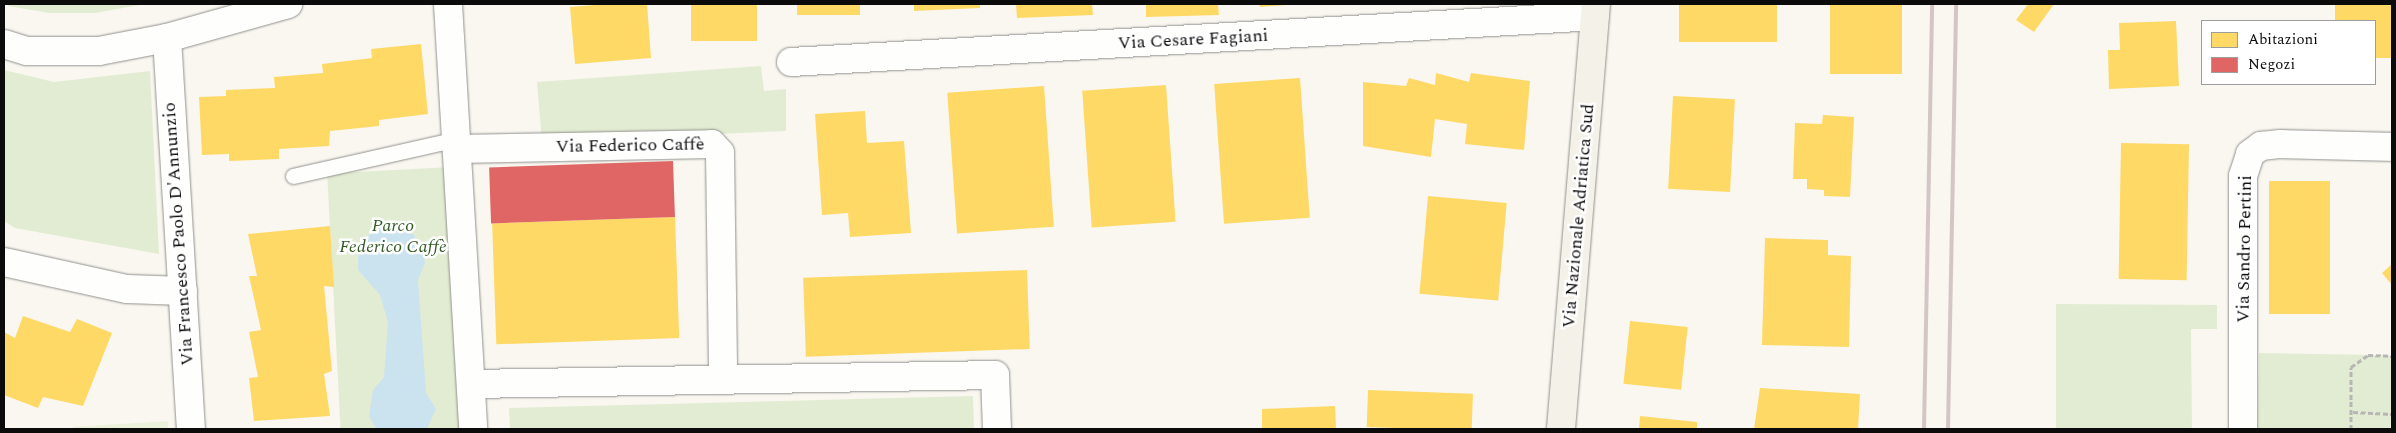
<!DOCTYPE html>
<html>
<head>
<meta charset="utf-8">
<style>
  body { margin:0 }
  #map { position:relative; width:2396px; height:433px; overflow:hidden; background:#f9f7f0; font-family:Spectral,serif }
  div>[style] { position:absolute }
  .green>* { inset:0; background:#e2ecd2; transform-origin:0 0 }
  .pitch>* { inset:0; background:#ecf1db }
  .water>* { inset:0; background:#cae3ef }
  .homes>* { inset:0; background:#ffd966; transform-origin:0 0 }
  .shops>* { inset:0; background:#e06666; transform-origin:0 0 }
  .path>* { height:3px; margin-top:-1.5px; transform-origin:0; background:repeating-linear-gradient(90deg,#b7b6b5 0 5px,transparent 0 7.5px) }
  .roads { filter:drop-shadow(0 0 1px #92918e) drop-shadow(0 0 1px #92918e) }
  .service>* { height:15px; margin:-7.5px; padding:0 7.5px; transform-origin:7.5px; border-radius:7.5px; background:#fefefd }
  .minor>* { height:28px; margin:-14px; padding:0 14px; transform-origin:14px; border-radius:14px; background:#fefefd }
  .secondary>* { height:28px; margin:-14px; padding:0 14px; transform-origin:14px; border-radius:14px; background:#f3f1e8 }
  .rail>* { height:4px; margin:-2px; padding:0 2px; transform-origin:2px; border-radius:2px; background:#d4c6c6 }
  span { translate:-50% -50%; white-space:nowrap; text-align:center; line-height:1.15; -webkit-text-stroke:5px #fff; paint-order:stroke }
  .street-label { font-size:18px; color:#0b0b0b }
  .park-label { font-size:18px; color:#315b23; font-style:italic }
  .frame { position:absolute; inset:0; border:5px solid #0b0b0b; pointer-events:none }
  .legend { position:absolute; left:2201px; top:20px; width:175px; height:65px; box-sizing:border-box; background:#fff; border:1px solid #9d9d9d; margin:0; padding:6px 9px; list-style:none; font-size:15px; color:#0b0b0b }
  .legend li { display:flex; align-items:center; gap:10px; height:25px }
  .legend b { width:25px; border:1px solid #9d9d9d }
</style>
</head>
<body>
<div id="map">
  <div class="green">
    <div style="clip-path:polygon(10px 4px,145px 4px,95px 13px,49px 13px,8px 6px)"></div>
    <div style="clip-path:polygon(761px 66px,764px 91px,786px 89px,786px 131px,542px 141px,537px 82px)"></div>
    <div style="clip-path:polygon(4px 70px,54px 82px,150px 71px,159px 254px,15px 228px,4px 221px)"></div>
    <div style="left:452px;top:167px;width:262px;height:125px;rotate:87deg"></div>
    <div style="clip-path:polygon(2056px 304px,2217px 305px,2217px 329px,2191px 329px,2192px 429px,2056px 429px)"></div>
    <div style="left:2259px;top:353px;width:133px;height:76px;rotate:1deg"></div>
    <div style="clip-path:polygon(973px 396px,974px 429px,510px 429px,509px 408px)"></div>
  </div>
  <div class="pitch">
    <div style="clip-path:polygon(168px 421px,168px 429px,73px 429px,73px 427px)"></div>
  </div>
  <div class="water">
    <div style="clip-path:polygon(384px 226px,404px 229px,414px 235px,424px 253px,425px 263px,418px 280px,426px 393px,436px 409px,427px 429px,376px 429px,369px 416px,373px 390px,384px 377px,388px 322px,380px 295px,358px 270px,358px 252px,364px 238px)"></div>
  </div>
  <div class="homes">
    <div style="clip-path:polygon(608px 4px,647px 4px,651px 58px,575px 64px,570px 7px)"></div>
    <div style="left:691px;top:4px;width:66px;height:37px"></div>
    <div style="left:797px;top:4px;width:63px;height:11px"></div>
    <div style="clip-path:polygon(914px 4px,980px 4px,980px 8px,914px 11px)"></div>
    <div style="clip-path:polygon(1016px 4px,1092px 4px,1093px 15px,1017px 18px)"></div>
    <div style="clip-path:polygon(1146px 4px,1218px 4px,1219px 15px,1146px 17px)"></div>
    <div style="clip-path:polygon(1259px 4px,1287px 4px,1287px 5px,1260px 7px)"></div>
    <div style="left:1679px;top:4px;width:98px;height:38px"></div>
    <div style="left:1830px;top:4px;width:72px;height:70px"></div>
    <div style="clip-path:polygon(2028px 4px,2054px 4px,2034px 32px,2016px 20px)"></div>
    <div style="clip-path:polygon(2335px 4px,2392px 4px,2392px 58px,2375px 58px,2375px 21px,2335px 21px)"></div>
    <div style="clip-path:polygon(2176px 21px,2179px 86px,2109px 89px,2108px 50px,2120px 50px,2119px 23px)"></div>
    <div style="clip-path:polygon(421px 44px,428px 114px,379px 120px,379px 126px,330px 131px,329px 146px,279px 149px,279px 159px,229px 161px,229px 154px,202px 155px,199px 97px,226px 96px,226px 90px,275px 88px,274px 77px,323px 73px,322px 64px,372px 58px,371px 49px)"></div>
    <div style="clip-path:polygon(1436px 73px,1469px 82px,1471px 73px,1530px 81px,1524px 150px,1465px 144px,1467px 124px,1435px 119px,1431px 157px,1363px 146px,1363px 82px,1406px 86px,1409px 78px,1435px 85px)"></div>
    <div style="left:1300px;top:78px;width:140px;height:86px;rotate:86deg"></div>
    <div style="left:1166px;top:85px;width:137px;height:84px;rotate:86deg"></div>
    <div style="left:1044px;top:86px;width:141px;height:97px;rotate:86deg"></div>
    <div style="left:1673px;top:96px;width:62px;height:93px;rotate:3deg"></div>
    <div style="clip-path:polygon(865px 111px,867px 143px,904px 141px,911px 233px,850px 237px,848px 213px,822px 215px,815px 114px)"></div>
    <div style="clip-path:polygon(1823px 115px,1854px 117px,1850px 197px,1824px 196px,1824px 190px,1807px 189px,1807px 179px,1793px 179px,1795px 123px,1822px 124px)"></div>
    <div style="left:2121px;top:143px;width:68px;height:136px;rotate:1deg"></div>
    <div style="left:2269px;top:181px;width:61px;height:133px"></div>
    <div style="left:1428px;top:196px;width:79px;height:98px;rotate:5deg"></div>
    <div style="left:675px;top:217px;width:121px;height:183px;rotate:88deg"></div>
    <div style="clip-path:polygon(330px 226px,334px 287px,324px 286px,332px 371px,324px 374px,330px 416px,254px 421px,249px 378px,258px 377px,249px 332px,261px 330px,249px 276px,257px 276px,248px 234px)"></div>
    <div style="clip-path:polygon(1765px 238px,1828px 240px,1828px 255px,1851px 256px,1849px 347px,1762px 345px)"></div>
    <div style="clip-path:polygon(2392px 264px,2392px 285px,2382px 273px)"></div>
    <div style="left:1027px;top:270px;width:79px;height:224px;rotate:88deg"></div>
    <div style="clip-path:polygon(23px 316px,70px 332px,77px 319px,112px 333px,83px 406px,43px 397px,38px 408px,4px 395px,4px 332px,15px 338px)"></div>
    <div style="left:1630px;top:321px;width:58px;height:63px;rotate:6deg"></div>
    <div style="clip-path:polygon(1760px 388px,1860px 394px,1858px 429px,1754px 429px)"></div>
    <div style="left:1368px;top:390px;width:105px;height:37px;rotate:2deg"></div>
    <div style="clip-path:polygon(1335px 406px,1336px 429px,1262px 429px,1262px 409px)"></div>
    <div style="clip-path:polygon(1640px 416px,1697px 422px,1697px 429px,1639px 429px)"></div>
  </div>
  <div class="shops">
    <div style="left:673px;top:161px;width:56px;height:184px;rotate:88deg"></div>
  </div>
  <div class="path">
    <div style="left:2353px;top:412px;width:39px;rotate:3deg"></div>
    <div style="left:2351px;top:429px;width:62px;rotate:-90deg"></div>
    <div style="left:2351px;top:367px;width:21px;rotate:-35deg"></div>
    <div style="left:2368px;top:355px;width:24px;rotate:2deg"></div>
  </div>
  <div class="roads">
    <div class="service">
      <div style="left:293px;top:176px;width:168px;rotate:-12.7deg"></div>
    </div>
    <div class="minor">
      <div style="left:448px;top:4px;width:426px;rotate:86.6deg"></div>
      <div style="left:167px;top:38px;width:392px;rotate:86.5deg"></div>
      <div style="left:4px;top:44px;width:24px;rotate:17deg"></div>
      <div style="left:27px;top:51px;width:72px"></div>
      <div style="left:99px;top:51px;width:69px;rotate:-10.8deg"></div>
      <div style="left:167px;top:38px;width:126px;rotate:-15.7deg"></div>
      <div style="left:791px;top:62px;width:805px;rotate:-3.27deg"></div>
      <div style="left:458px;top:149px;width:254px;rotate:-1.1deg"></div>
      <div style="left:712px;top:144px;width:12px;rotate:48deg"></div>
      <div style="left:720px;top:153px;width:227px;rotate:89.2deg"></div>
      <div style="left:4px;top:262px;width:126px;rotate:12.4deg"></div>
      <div style="left:127px;top:289px;width:56px;rotate:2deg"></div>
      <div style="left:471px;top:384px;width:524px;rotate:-0.98deg"></div>
      <div style="left:995px;top:375px;width:54px;rotate:87.9deg"></div>
      <div style="left:2243px;top:429px;width:253px;rotate:-90deg"></div>
      <div style="left:2243px;top:176px;width:23px;rotate:-72deg"></div>
      <div style="left:2250px;top:154px;width:14px;rotate:-36deg"></div>
      <div style="left:2261px;top:146px;width:20px;rotate:-6deg"></div>
      <div style="left:2281px;top:144px;width:111px;rotate:1.5deg"></div>
    </div>
    <div class="secondary">
      <div style="left:1561px;top:429px;width:426px;rotate:-85.3deg"></div>
    </div>
  </div>
  <div class="rail">
    <div style="left:1924px;top:429px;width:425px;rotate:-88.9deg"></div>
    <div style="left:1948px;top:429px;width:425px;rotate:-88.9deg"></div>
  </div>
  <div class="street-label">
    <span style="left:1193px;top:40px;rotate:-3deg">Via Cesare Fagiani</span>
    <span style="left:630px;top:146px;rotate:-1deg">Via Federico Caffè</span>
    <span style="left:1579px;top:216px;rotate:-85deg">Via Nazionale Adriatica Sud</span>
    <span style="left:179px;top:234px;rotate:-94deg">Via Francesco Paolo D'Annunzio</span>
    <span style="left:2245px;top:249px;rotate:-89deg">Via Sandro Pertini</span>
  </div>
  <div class="park-label">
    <span style="left:393px;top:237px">Parco<br>Federico Caffè</span>
  </div>
  <div class="frame"></div>
  <ul class="legend">
  <li><b style="height:14px;background:#ffd966"></b>Abitazioni</li>
  <li><b style="height:14px;background:#e06666"></b>Negozi</li>
  </ul>
</div>
</body>
</html>
